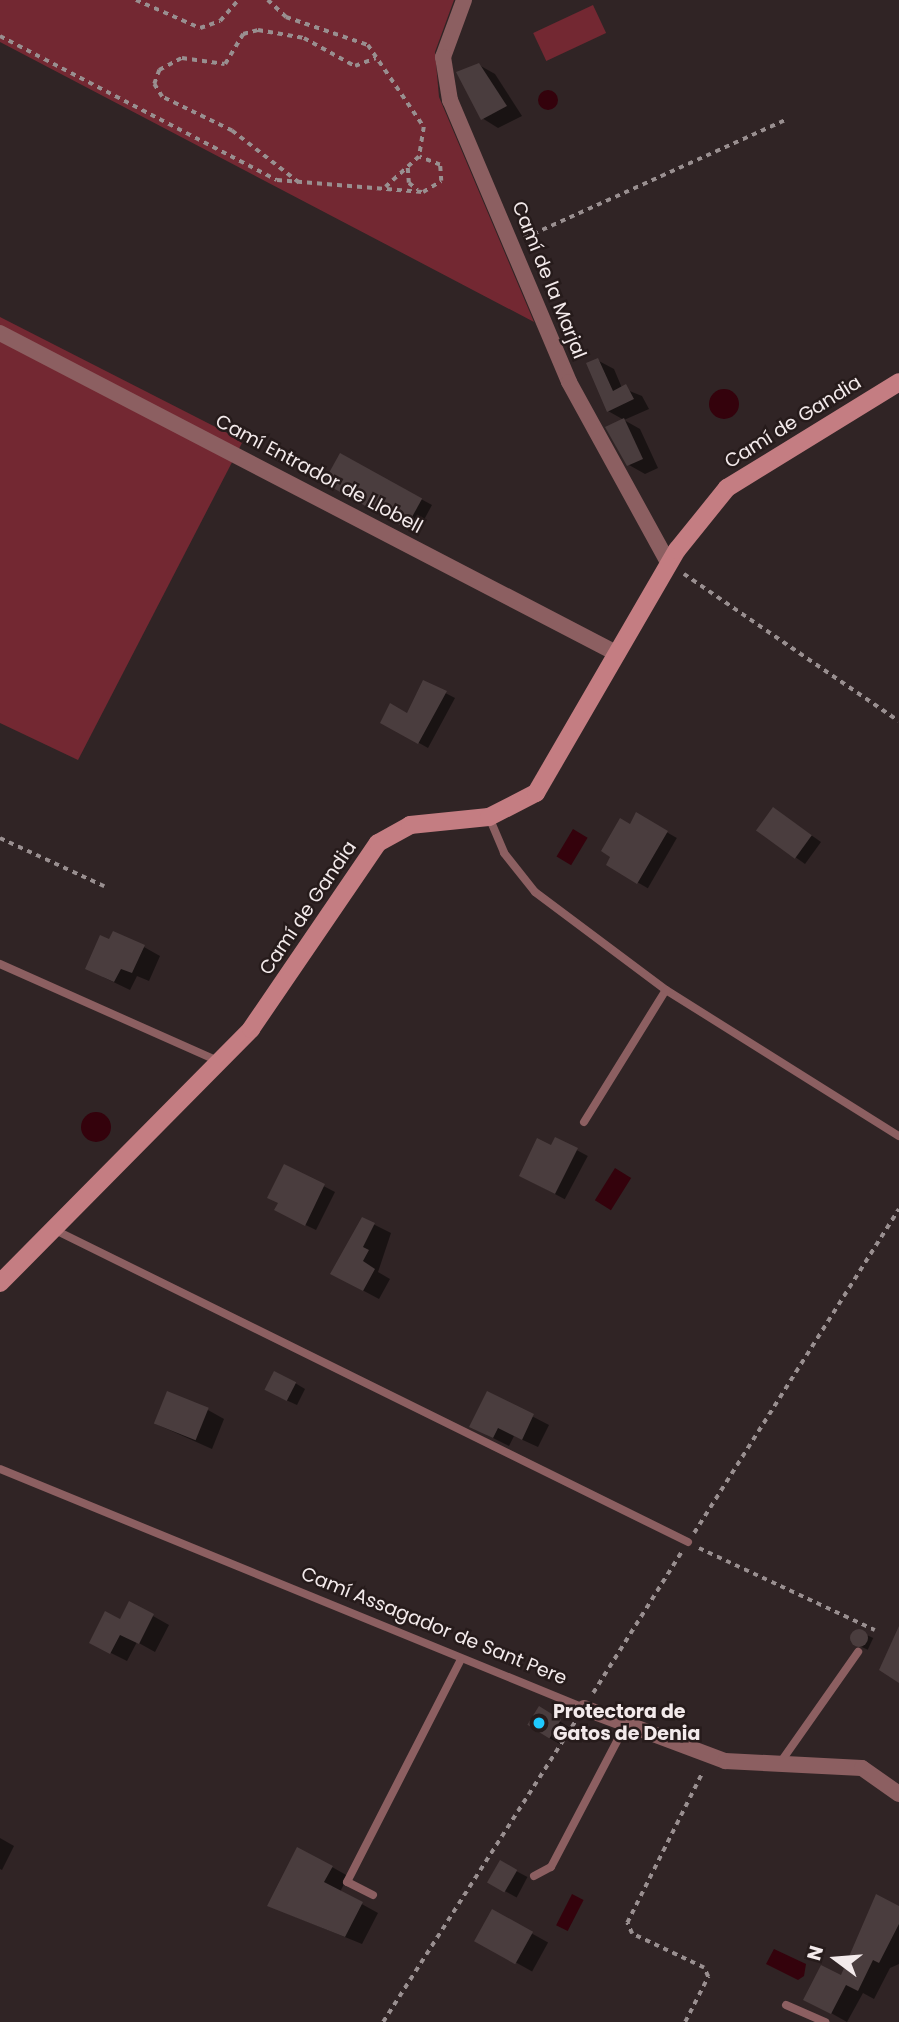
<!DOCTYPE html>
<html>
<head>
<meta charset="utf-8">
<style>
  body { margin:0 }
  #map { position:relative; width:899px; height:2022px; overflow:hidden; background:#302425; font-family:Poppins,sans-serif }
  div>[style] { position:absolute }
  .green>* { inset:0; background:#732832; transform-origin:0 0 }
  .water>* { inset:0; background:#34020c; transform-origin:0 0 }
  .round { border-radius:50% }
  .shadow>* { inset:0; background:#0007; transform-origin:0 0 }
  .building>* { inset:0; background:#4a3d3e; transform-origin:0 0 }
  .path>* { height:3.5px; margin-top:-1.75px; transform-origin:0; background:repeating-linear-gradient(90deg,#998f90 0 5px,transparent 0 10px) }
  .service>* { height:8px; margin:-4px; padding:0 4px; transform-origin:4px; border-radius:4px; background:#8c5f61 }
  .minor>* { height:16px; margin:-8px; padding:0 8px; transform-origin:8px; border-radius:8px; background:#8c5f61 }
  .secondary>* { height:18px; margin:-9px; padding:0 9px; transform-origin:9px; border-radius:9px; background:#c47d82 }
  .dots>* { width:19px; height:19px; translate:-50% -50%; box-sizing:border-box; border:4px solid #261b1b; border-radius:50% }
  span { translate:-50% -50%; white-space:nowrap; text-align:center; line-height:1.15; -webkit-text-stroke:5px #261b1b; paint-order:stroke }
  .street-label { font-size:19px; color:#f3eaeb }
  .poi-label { font-size:19px; color:#f3eaeb; font-weight:700 }
  .left { translate:0 -50%; text-align:left }
  .north { position:absolute; left:801px; top:1924px; width:70px; height:70px; -webkit-text-stroke:5px #261b1b; paint-order:stroke; rotate:286deg; font-size:19px; font-weight:700; line-height:28px; text-align:center; color:#f3eaeb }
  .north::after { content:''; display:block; margin:auto; width:24px; height:32px; background:#f3eaeb; clip-path:polygon(50% 0,100% 100%,50% 72%,0 100%) }
</style>
</head>
<body>
<div id="map">
  <div class="green">
    <div style="clip-path:polygon(0 0,454px 0,435px 52px,439px 97px,534px 322px,0 42px)"></div>
    <div style="left:593px;top:5px;width:31px;height:66px;rotate:65deg"></div>
    <div style="clip-path:polygon(0 317px,243px 441px,78px 760px,0 723px)"></div>
  </div>
  <div class="water">
    <div class="round" style="left:538px;top:90px;width:20px;height:20px"></div>
    <div class="round" style="left:709px;top:389px;width:30px;height:30px"></div>
    <div style="left:573px;top:829px;width:17px;height:32px;rotate:31deg"></div>
    <div class="round" style="left:81px;top:1112px;width:30px;height:30px"></div>
    <div style="left:615px;top:1168px;width:19px;height:38px;rotate:32deg"></div>
    <div style="left:572px;top:1894px;width:13px;height:35px;rotate:27deg"></div>
    <div style="clip-path:polygon(774px 1949px,806px 1964px,804px 1976px,798px 1980px,766px 1964px)"></div>
  </div>
  <div class="shadow">
    <div style="clip-path:polygon(479px 65px,495px 74px,522px 116px,498px 128px,482px 118px)"></div>
    <div style="clip-path:polygon(597px 360px,614px 369px,622px 388px,642px 396px,649px 409px,624px 420px,640px 429px,658px 468px,645px 474px,629px 465px,624px 420px,608px 411px)"></div>
    <div style="clip-path:polygon(340px 455px,432px 505px,419px 529px,337px 488px)"></div>
    <div style="clip-path:polygon(424px 682px,455px 698px,428px 748px,382px 722px,408px 715px)"></div>
    <div style="left:637px;top:815px;width:46px;height:58px;rotate:30deg"></div>
    <div style="clip-path:polygon(784px 816px,821px 842px,805px 864px,757px 830px)"></div>
    <div style="clip-path:polygon(144px 947px,160px 956px,149px 981px,137px 976px,130px 990px,103px 977px)"></div>
    <div style="left:556px;top:1139px;width:36px;height:49px;rotate:28deg"></div>
    <div style="clip-path:polygon(285px 1166px,335px 1192px,316px 1230px,287px 1216px)"></div>
    <div style="clip-path:polygon(363px 1219px,391px 1233px,378px 1272px,390px 1279px,379px 1299px,349px 1283px)"></div>
    <div style="clip-path:polygon(295px 1383px,305px 1389px,297px 1405px,277px 1396px)"></div>
    <div style="clip-path:polygon(487px 1393px,549px 1425px,538px 1447px,514px 1436px,509px 1446px,487px 1435px)"></div>
    <div style="clip-path:polygon(208px 1410px,224px 1419px,212px 1449px,156px 1424px)"></div>
    <div style="clip-path:polygon(153px 1616px,169px 1625px,155px 1652px,137px 1642px,127px 1661px,107px 1651px,121px 1621px)"></div>
    <div style="left:856px;top:1630px;width:19px;height:13px;rotate:25deg"></div>
    <div style="clip-path:polygon(550px 1715px,570px 1728px,560px 1744px,549px 1738px)"></div>
    <div style="clip-path:polygon(0 1838px,14px 1846px,2px 1870px,0 1869px)"></div>
    <div style="left:501px;top:1863px;width:30px;height:23px;rotate:28deg"></div>
    <div style="clip-path:polygon(332px 1867px,348px 1876px,340px 1892px,378px 1913px,362px 1944px,269px 1906px)"></div>
    <div style="clip-path:polygon(899px 1908px,899px 1964px,890px 1968px,874px 1999px,863px 1993px,847px 2022px,822px 2008px)"></div>
    <div style="left:493px;top:1912px;width:63px;height:33px;rotate:29deg"></div>
  </div>
  <div class="building">
    <div style="clip-path:polygon(479px 63px,507px 106px,481px 120px,456px 72px)"></div>
    <div style="clip-path:polygon(598px 358px,613px 391px,626px 384px,634px 399px,607px 412px,586px 363px)"></div>
    <div style="clip-path:polygon(624px 418px,643px 459px,627px 466px,605px 427px)"></div>
    <div style="left:340px;top:453px;width:94px;height:34px;rotate:29deg"></div>
    <div style="clip-path:polygon(423px 680px,447px 691px,418px 744px,380px 723px,390px 703px,407px 713px)"></div>
    <div style="left:773px;top:807px;width:48px;height:29px;rotate:36deg"></div>
    <div style="clip-path:polygon(636px 812px,668px 831px,637px 884px,606px 865px,610px 857px,601px 851px,620px 818px,630px 824px)"></div>
    <div style="clip-path:polygon(113px 931px,145px 945px,132px 973px,121px 969px,114px 982px,85px 969px,100px 935px,109px 939px)"></div>
    <div style="clip-path:polygon(555px 1137px,578px 1148px,555px 1194px,519px 1176px,537px 1138px,551px 1145px)"></div>
    <div style="clip-path:polygon(284px 1164px,325px 1184px,305px 1226px,274px 1210px,278px 1203px,267px 1198px)"></div>
    <div style="clip-path:polygon(362px 1217px,375px 1223px,363px 1247px,369px 1250px,363px 1261px,375px 1269px,363px 1291px,330px 1274px)"></div>
    <div style="left:274px;top:1371px;width:25px;height:21px;rotate:27deg"></div>
    <div style="left:167px;top:1391px;width:45px;height:35px;rotate:22deg"></div>
    <div style="clip-path:polygon(487px 1391px,534px 1414px,522px 1440px,498px 1428px,493px 1438px,469px 1427px)"></div>
    <div style="clip-path:polygon(129px 1601px,154px 1614px,139px 1644px,120px 1635px,110px 1654px,89px 1643px,105px 1611px,120px 1619px)"></div>
    <div style="clip-path:polygon(899px 1626px,899px 1683px,879px 1670px)"></div>
    <div class="round" style="left:850px;top:1629px;width:18px;height:18px"></div>
    <div style="left:539px;top:1706px;width:26px;height:22px;rotate:32deg"></div>
    <div style="clip-path:polygon(297px 1847px,333px 1866px,324px 1882px,363px 1902px,345px 1937px,267px 1906px)"></div>
    <div style="left:500px;top:1860px;width:20px;height:26px;rotate:30deg"></div>
    <div style="clip-path:polygon(876px 1894px,899px 1906px,899px 1924px,879px 1963px,873px 1960px,858px 1991px,846px 1985px,831px 2014px,803px 2000px,821px 1965px,841px 1975px)"></div>
    <div style="left:492px;top:1909px;width:47px;height:37px;rotate:29deg"></div>
  </div>
  <div class="path">
    <div style="left:136px;top:0;width:70px;rotate:23.6deg"></div>
    <div style="left:200px;top:28px;width:21px;rotate:-19deg"></div>
    <div style="left:220px;top:21px;width:28px;rotate:-49deg"></div>
    <div style="left:268px;top:0;width:25px;rotate:43deg"></div>
    <div style="left:286px;top:17px;width:87px;rotate:18.9deg"></div>
    <div style="left:368px;top:45px;width:99px;rotate:55.7deg"></div>
    <div style="left:424px;top:127px;width:30px;rotate:99deg"></div>
    <div style="left:0;top:36px;width:312px;rotate:27.5deg"></div>
    <div style="left:277px;top:180px;width:146px;rotate:4.7deg"></div>
    <div style="left:423px;top:192px;width:21px;rotate:-31deg"></div>
    <div style="left:441px;top:181px;width:16px;rotate:-94deg"></div>
    <div style="left:440px;top:165px;width:22px;rotate:-159deg"></div>
    <div style="left:419px;top:157px;width:45px;rotate:137.7deg"></div>
    <div style="left:408px;top:168px;width:15px;rotate:86deg"></div>
    <div style="left:409px;top:183px;width:11px;rotate:38deg"></div>
    <div style="left:299px;top:183px;width:85px;rotate:-142.2deg"></div>
    <div style="left:232px;top:131px;width:78px;rotate:-154.1deg"></div>
    <div style="left:162px;top:97px;width:15px;rotate:-122deg"></div>
    <div style="left:154px;top:84px;width:15px;rotate:-70deg"></div>
    <div style="left:159px;top:70px;width:26px;rotate:-28deg"></div>
    <div style="left:182px;top:58px;width:43px;rotate:7.9deg"></div>
    <div style="left:225px;top:64px;width:35px;rotate:-59deg"></div>
    <div style="left:243px;top:34px;width:16px;rotate:-15deg"></div>
    <div style="left:258px;top:30px;width:47px;rotate:9.9deg"></div>
    <div style="left:304px;top:38px;width:58px;rotate:28.8deg"></div>
    <div style="left:355px;top:66px;width:22px;rotate:-21deg"></div>
    <div style="left:524px;top:238px;width:286px;rotate:-24.3deg"></div>
    <div style="left:684px;top:574px;width:260px;rotate:34.4deg"></div>
    <div style="left:0;top:838px;width:115px;rotate:24.8deg"></div>
    <div style="left:694px;top:1533px;width:383px;rotate:-57.7deg"></div>
    <div style="left:699px;top:1548px;width:194px;rotate:25deg"></div>
    <div style="left:593px;top:1693px;width:168px;rotate:-57.9deg"></div>
    <div style="left:383px;top:2022px;width:358px;rotate:-57.4deg"></div>
    <div style="left:685px;top:2022px;width:51px;rotate:-62.9deg"></div>
    <div style="left:708px;top:1977px;width:10px;rotate:-114deg"></div>
    <div style="left:704px;top:1968px;width:80px;rotate:-154.7deg"></div>
    <div style="left:632px;top:1934px;width:12px;rotate:-114deg"></div>
    <div style="left:627px;top:1923px;width:170px;rotate:-63.4deg"></div>
  </div>
  <div class="service">
    <div style="left:489px;top:817px;width:39px;rotate:67deg"></div>
    <div style="left:504px;top:853px;width:50px;rotate:51.5deg"></div>
    <div style="left:535px;top:892px;width:164px;rotate:36.8deg"></div>
    <div style="left:666px;top:990px;width:275px;rotate:32.1deg"></div>
    <div style="left:0;top:964px;width:239px;rotate:24deg"></div>
    <div style="left:584px;top:1122px;width:155px;rotate:-58.2deg"></div>
    <div style="left:53px;top:1229px;width:708px;rotate:26.24deg"></div>
    <div style="left:0;top:1469px;width:631px;rotate:22.26deg"></div>
    <div style="left:780px;top:1763px;width:136px;rotate:-54.9deg"></div>
    <div style="left:534px;top:1876px;width:19px;rotate:-28deg"></div>
    <div style="left:551px;top:1867px;width:159px;rotate:-62.3deg"></div>
    <div style="left:373px;top:1895px;width:29px;rotate:-153deg"></div>
    <div style="left:347px;top:1882px;width:248px;rotate:-62.9deg"></div>
    <div style="left:786px;top:2005px;width:43px;rotate:23.6deg"></div>
  </div>
  <div class="minor">
    <div style="left:464px;top:0;width:61px;rotate:110.2deg"></div>
    <div style="left:443px;top:57px;width:44px;rotate:80.8deg"></div>
    <div style="left:450px;top:100px;width:306px;rotate:67.1deg"></div>
    <div style="left:569px;top:382px;width:208px;rotate:61.2deg"></div>
    <div style="left:0;top:333px;width:696px;rotate:27.45deg"></div>
    <div style="left:584px;top:1708px;width:151px;rotate:20.6deg"></div>
    <div style="left:725px;top:1761px;width:137px;rotate:2.9deg"></div>
    <div style="left:862px;top:1768px;width:45px;rotate:35.1deg"></div>
  </div>
  <div class="secondary">
    <div style="left:0;top:1283px;width:357px;rotate:-45.3deg"></div>
    <div style="left:251px;top:1029px;width:225px;rotate:-55.7deg"></div>
    <div style="left:378px;top:843px;width:37px;rotate:-29deg"></div>
    <div style="left:410px;top:825px;width:79px;rotate:-5.8deg"></div>
    <div style="left:489px;top:817px;width:53px;rotate:-27.1deg"></div>
    <div style="left:536px;top:793px;width:281px;rotate:-59.9deg"></div>
    <div style="left:677px;top:550px;width:80px;rotate:-51.1deg"></div>
    <div style="left:727px;top:488px;width:202px;rotate:-31.6deg"></div>
  </div>
  <div class="dots">
    <div style="left:539px;top:1723px;background:#1fc9fd"></div>
  </div>
  <div class="street-label">
    <span style="left:549px;top:280px;rotate:68deg">Camí de la Marjal</span>
    <span style="left:793px;top:422px;rotate:-32deg">Camí de Gandia</span>
    <span style="left:319px;top:474px;rotate:28deg">Camí Entrador de Llobell</span>
    <span style="left:308px;top:908px;rotate:-56deg">Camí de Gandia</span>
    <span style="left:434px;top:1626px;rotate:22deg">Camí Assagador de Sant Pere</span>
  </div>
  <div class="poi-label">
    <span class="left" style="left:553px;top:1723px">Protectora de<br>Gatos de Denia</span>
  </div>
  <div class="north">N</div>
</div>
</body>
</html>
